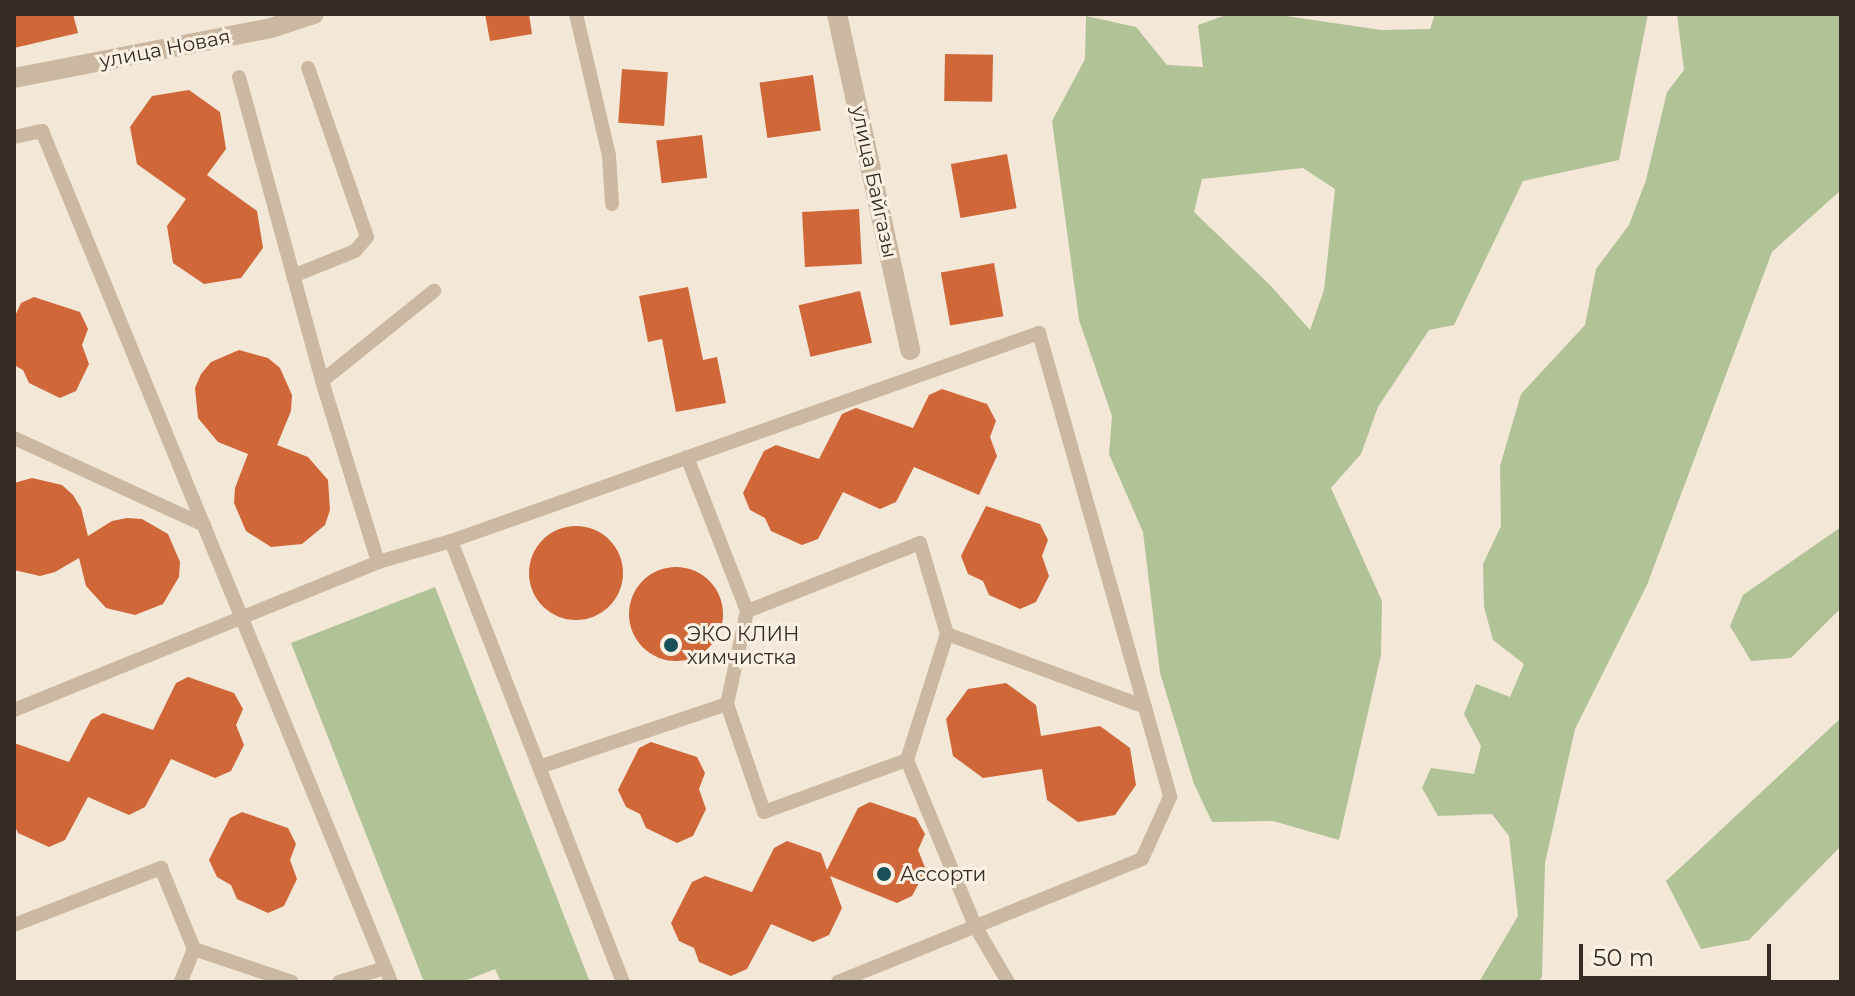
<!DOCTYPE html>
<html>
<head>
<meta charset="utf-8">
<style>
  body { margin:0 }
  #map { position:relative; width:1855px; height:996px; overflow:hidden; background:#f3e7d7; font-family:Montserrat,sans-serif }
  div>[style] { position:absolute }
  .green>* { inset:0; background:#b1c296 }
  .building>* { inset:0; background:#cf6739; transform-origin:0 0 }
  .round { border-radius:50% }
  .lane>* { height:14px; margin:-7px; padding:0 7px; transform-origin:7px; border-radius:7px; background:#cbb8a2 }
  .street>* { height:20px; margin:-10px; padding:0 10px; transform-origin:10px; border-radius:10px; background:#cbb8a2 }
  .dots>* { width:22px; height:22px; translate:-50% -50%; box-sizing:border-box; border:4px solid #faf1e3; border-radius:50% }
  span { translate:-50% -50%; white-space:nowrap; text-align:center; line-height:1.15; -webkit-text-stroke:6px #faf1e3; paint-order:stroke }
  .street-label { font-size:20px; color:#352b25 }
  .poi-label { font-size:20px; color:#352b25 }
  .left { translate:0 -50%; text-align:left }
  .frame { position:absolute; inset:0; border:16px solid #352b25; pointer-events:none }
  .scale { position:absolute; left:1579px; top:944px; width:192px; height:36px; box-sizing:border-box; border:4px solid #352b25; border-top:0; padding-left:10px; font-size:24px; line-height:28px; white-space:nowrap; color:#352b25; -webkit-text-stroke:6px #faf1e3; paint-order:stroke }
</style>
</head>
<body>
<div id="map">
  <div class="green">
    <div style="clip-path:polygon(evenodd,1229px 14px,1273px 14px,1381px 30px,1430px 29px,1435px 14px,1648px 14px,1619px 160px,1523px 181px,1454px 325px,1429px 330px,1378px 407px,1361px 454px,1331px 488px,1382px 601px,1381px 655px,1339px 840px,1273px 821px,1212px 822px,1194px 784px,1160px 673px,1143px 532px,1109px 454px,1112px 416px,1079px 320px,1052px 121px,1085px 59px,1086px 16px,1136px 27px,1167px 65px,1203px 67px,1198px 25px,1229px 14px,1303px 168px,1335px 189px,1324px 290px,1310px 330px,1269px 284px,1194px 212px,1202px 179px,1303px 168px)"></div>
    <div style="clip-path:polygon(1677px 14px,1841px 14px,1841px 190px,1772px 252px,1647px 585px,1575px 729px,1545px 863px,1542px 976px,1539px 982px,1479px 982px,1518px 916px,1509px 836px,1492px 814px,1438px 816px,1422px 788px,1431px 768px,1474px 774px,1481px 746px,1464px 714px,1476px 684px,1510px 697px,1524px 664px,1493px 640px,1484px 607px,1483px 564px,1501px 526px,1500px 466px,1521px 394px,1585px 325px,1596px 269px,1629px 225px,1646px 180px,1667px 92px,1684px 70px)"></div>
    <div style="clip-path:polygon(1841px 527px,1841px 608px,1791px 658px,1751px 661px,1730px 626px,1743px 595px)"></div>
    <div style="clip-path:polygon(435px 587px,590px 982px,501px 982px,495px 969px,462px 982px,424px 982px,291px 643px)"></div>
    <div style="clip-path:polygon(1841px 718px,1841px 846px,1749px 940px,1701px 949px,1666px 881px)"></div>
  </div>
  <div class="building">
    <div style="clip-path:polygon(14px 14px,73px 14px,78px 33px,14px 48px)"></div>
    <div style="clip-path:polygon(485px 14px,529px 14px,532px 34px,490px 41px)"></div>
    <div style="left:945px;top:54px;width:48px;height:47px;rotate:1deg"></div>
    <div style="left:622px;top:69px;width:46px;height:54px;rotate:4deg"></div>
    <div style="left:813px;top:75px;width:56px;height:54px;rotate:82deg"></div>
    <div style="clip-path:polygon(189px 90px,220px 112px,226px 149px,207px 175px,257px 211px,263px 248px,241px 278px,204px 284px,173px 263px,167px 226px,186px 199px,137px 164px,130px 127px,152px 96px)"></div>
    <div style="left:702px;top:135px;width:43px;height:46px;rotate:83deg"></div>
    <div style="left:1007px;top:154px;width:55px;height:57px;rotate:80deg"></div>
    <div style="left:859px;top:209px;width:55px;height:57px;rotate:87deg"></div>
    <div style="left:994px;top:263px;width:54px;height:54px;rotate:80deg"></div>
    <div style="clip-path:polygon(688px 287px,703px 360px,717px 357px,726px 403px,676px 412px,662px 339px,648px 342px,639px 296px)"></div>
    <div style="left:860px;top:291px;width:53px;height:63px;rotate:77deg"></div>
    <div style="clip-path:polygon(34px 297px,80px 312px,88px 329px,82px 345px,89px 364px,76px 391px,60px 398px,29px 383px,23px 370px,14px 365px,14px 318px,21px 303px)"></div>
    <div style="clip-path:polygon(239px 350px,268px 358px,280px 368px,292px 395px,291px 411px,277px 445px,308px 457px,328px 480px,330px 510px,325px 525px,302px 544px,271px 547px,246px 531px,234px 503px,235px 488px,248px 454px,218px 442px,198px 418px,195px 388px,201px 374px,211px 362px)"></div>
    <div style="clip-path:polygon(942px 389px,987px 404px,996px 421px,990px 437px,997px 456px,979px 495px,914px 467px,896px 502px,880px 509px,843px 492px,818px 539px,802px 545px,771px 531px,765px 518px,750px 510px,743px 493px,764px 451px,776px 445px,819px 459px,842px 414px,856px 408px,913px 428px,929px 395px)"></div>
    <div style="clip-path:polygon(32px 478px,62px 485px,73px 495px,81px 508px,88px 536px,112px 521px,127px 518px,142px 519px,168px 534px,180px 562px,179px 577px,163px 604px,135px 615px,106px 608px,86px 586px,79px 558px,55px 572px,40px 576px,14px 570px,14px 483px)"></div>
    <div style="clip-path:polygon(986px 506px,1040px 524px,1048px 540px,1042px 556px,1049px 576px,1036px 602px,1020px 609px,989px 595px,983px 581px,968px 574px,961px 556px)"></div>
    <div class="round" style="left:529px;top:526px;width:94px;height:94px"></div>
    <div class="round" style="left:629px;top:567px;width:94px;height:94px"></div>
    <div style="clip-path:polygon(188px 677px,234px 693px,243px 709px,236px 725px,244px 745px,231px 771px,215px 778px,171px 759px,145px 807px,129px 815px,88px 797px,65px 840px,49px 847px,18px 833px,14px 824px,14px 743px,69px 762px,91px 720px,103px 713px,153px 730px,176px 683px)"></div>
    <div style="clip-path:polygon(1006px 683px,1036px 705px,1041px 736px,1100px 726px,1130px 748px,1136px 785px,1115px 815px,1078px 822px,1047px 800px,1042px 769px,983px 778px,953px 756px,946px 719px,968px 689px)"></div>
    <div style="clip-path:polygon(651px 742px,697px 757px,705px 773px,699px 789px,706px 809px,693px 836px,677px 843px,646px 828px,640px 814px,626px 807px,618px 790px,639px 748px)"></div>
    <div style="clip-path:polygon(870px 802px,916px 818px,925px 834px,918px 850px,926px 870px,912px 896px,897px 903px,830px 876px,842px 908px,829px 935px,813px 942px,771px 924px,747px 969px,731px 976px,699px 962px,694px 948px,679px 941px,671px 923px,692px 882px,705px 876px,752px 892px,774px 848px,787px 841px,821px 853px,827px 870px,858px 808px)"></div>
    <div style="clip-path:polygon(242px 812px,288px 828px,296px 844px,290px 860px,297px 879px,284px 906px,268px 913px,237px 899px,231px 885px,217px 877px,209px 860px,230px 818px)"></div>
  </div>
  <div class="lane">
    <div style="left:576px;top:14px;width:146px;rotate:76.9deg"></div>
    <div style="left:609px;top:156px;width:48px;rotate:86.4deg"></div>
    <div style="left:239px;top:77px;width:315px;rotate:74.7deg"></div>
    <div style="left:322px;top:381px;width:189px;rotate:72.8deg"></div>
    <div style="left:14px;top:137px;width:29px;rotate:-12deg"></div>
    <div style="left:42px;top:131px;width:920px;rotate:67.7deg"></div>
    <div style="left:293px;top:276px;width:67px;rotate:-22deg"></div>
    <div style="left:355px;top:251px;width:18px;rotate:-49deg"></div>
    <div style="left:367px;top:237px;width:179px;rotate:-109.2deg"></div>
    <div style="left:322px;top:381px;width:144px;rotate:-38.8deg"></div>
    <div style="left:14px;top:438px;width:209px;rotate:24.6deg"></div>
    <div style="left:687px;top:457px;width:165px;rotate:68.7deg"></div>
    <div style="left:451px;top:541px;width:473px;rotate:68.7deg"></div>
    <div style="left:947px;top:634px;width:211px;rotate:20.2deg"></div>
    <div style="left:14px;top:710px;width:393px;rotate:-22.1deg"></div>
    <div style="left:378px;top:562px;width:76px;rotate:-16deg"></div>
    <div style="left:451px;top:541px;width:624px;rotate:-19.48deg"></div>
    <div style="left:1039px;top:333px;width:482px;rotate:74.2deg"></div>
    <div style="left:1170px;top:797px;width:68px;rotate:114.3deg"></div>
    <div style="left:1142px;top:859px;width:328px;rotate:158deg"></div>
    <div style="left:907px;top:760px;width:132px;rotate:-72.4deg"></div>
    <div style="left:947px;top:634px;width:95px;rotate:-106.5deg"></div>
    <div style="left:920px;top:543px;width:186px;rotate:158.5deg"></div>
    <div style="left:747px;top:611px;width:95px;rotate:102.1deg"></div>
    <div style="left:727px;top:704px;width:114px;rotate:71.1deg"></div>
    <div style="left:764px;top:812px;width:152px;rotate:-20deg"></div>
    <div style="left:907px;top:760px;width:179px;rotate:67.7deg"></div>
    <div style="left:975px;top:926px;width:65px;rotate:59.5deg"></div>
    <div style="left:539px;top:767px;width:198px;rotate:-18.5deg"></div>
    <div style="left:14px;top:925px;width:158px;rotate:-21.2deg"></div>
    <div style="left:161px;top:868px;width:87px;rotate:67.8deg"></div>
    <div style="left:194px;top:949px;width:35px;rotate:112deg"></div>
    <div style="left:194px;top:949px;width:103px;rotate:18.6deg"></div>
    <div style="left:339px;top:982px;width:48px;rotate:-16.9deg"></div>
  </div>
  <div class="street">
    <div style="left:837px;top:14px;width:344px;rotate:77.7deg"></div>
    <div style="left:14px;top:78px;width:262px;rotate:-11deg"></div>
    <div style="left:271px;top:28px;width:45px;rotate:-18deg"></div>
  </div>
  <div class="dots">
    <div style="left:671px;top:645px;background:#185159"></div>
    <div style="left:884px;top:874px;background:#185159"></div>
  </div>
  <div class="street-label">
    <span style="left:165px;top:49px;rotate:-11deg">улица Новая</span>
    <span style="left:874px;top:182px;rotate:78deg">улица Байгазы</span>
  </div>
  <div class="poi-label">
    <span class="left" style="left:687px;top:646px">ЭКО КЛИН<br>химчистка</span>
    <span class="left" style="left:900px;top:874px">Ассорти</span>
  </div>
  <div class="frame"></div>
  <div class="scale">50 m</div>
</div>
</body>
</html>
